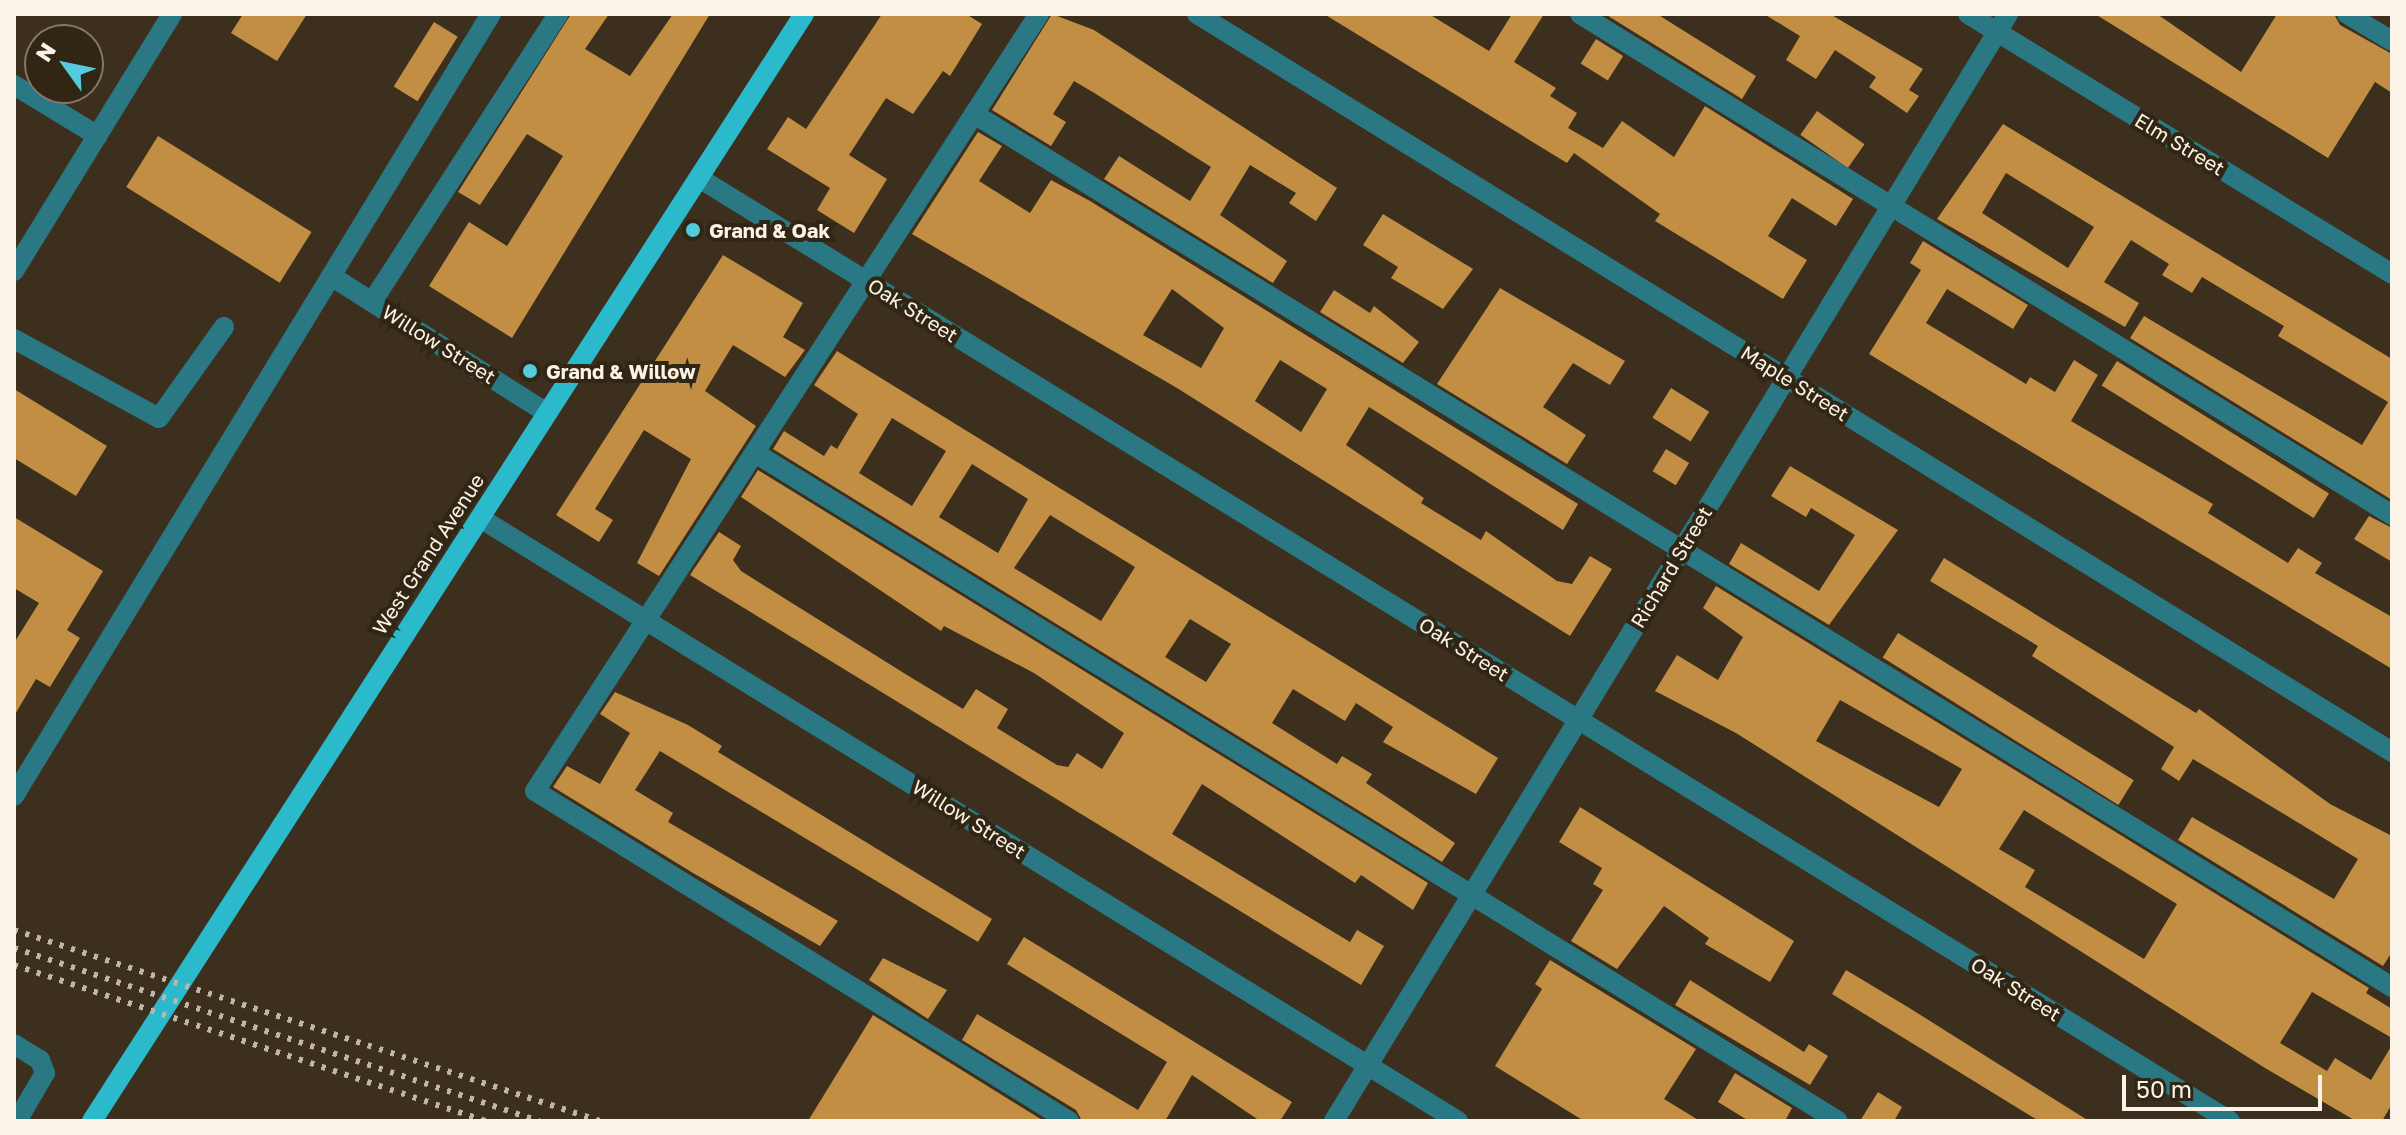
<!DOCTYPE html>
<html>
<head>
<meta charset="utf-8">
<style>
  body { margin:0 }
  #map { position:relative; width:2406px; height:1135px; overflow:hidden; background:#3c2f1d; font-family:"Golos Text",sans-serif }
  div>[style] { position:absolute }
  .building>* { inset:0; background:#c18e43; transform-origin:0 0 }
  .minor>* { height:20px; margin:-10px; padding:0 10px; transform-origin:10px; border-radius:10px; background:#297884 }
  .major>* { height:20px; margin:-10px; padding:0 10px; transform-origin:10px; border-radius:10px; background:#2bb9cc }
  .rail>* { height:6px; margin-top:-3px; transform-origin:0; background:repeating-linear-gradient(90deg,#bfb5a8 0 4px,transparent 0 12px) }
  .dots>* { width:22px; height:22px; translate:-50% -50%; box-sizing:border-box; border:4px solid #312513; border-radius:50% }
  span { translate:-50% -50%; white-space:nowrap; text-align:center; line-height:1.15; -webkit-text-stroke:8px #312513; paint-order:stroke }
  .street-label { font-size:20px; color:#fcf3e8 }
  .poi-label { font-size:20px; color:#fcf3e8; font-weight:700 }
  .left { translate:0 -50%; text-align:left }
  .frame { position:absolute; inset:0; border:16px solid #fcf3e8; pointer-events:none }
  .north { position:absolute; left:24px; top:24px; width:80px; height:80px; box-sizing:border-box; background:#312513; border:2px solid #827768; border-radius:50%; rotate:303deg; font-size:22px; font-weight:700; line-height:32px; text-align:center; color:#fcf3e8 }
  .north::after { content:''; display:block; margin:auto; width:28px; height:36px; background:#54cadd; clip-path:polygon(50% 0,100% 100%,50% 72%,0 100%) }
  .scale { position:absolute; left:2122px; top:1075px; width:200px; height:36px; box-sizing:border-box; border:4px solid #fcf3e8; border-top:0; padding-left:10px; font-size:24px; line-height:28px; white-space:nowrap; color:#fcf3e8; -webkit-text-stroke:6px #312513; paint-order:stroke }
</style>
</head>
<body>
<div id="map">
  <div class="building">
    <div style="clip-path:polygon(243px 14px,307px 14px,277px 61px,231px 33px)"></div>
    <div style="clip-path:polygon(571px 14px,609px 14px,585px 49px,630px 76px,673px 14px,710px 14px,512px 338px,429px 286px,469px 222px,507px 246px,563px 156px,527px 134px,480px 205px,458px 192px)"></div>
    <div style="clip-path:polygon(882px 14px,966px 14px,982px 24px,950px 76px,943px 71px,913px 114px,886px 98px,849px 155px,887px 179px,854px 233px,817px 210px,830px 188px,767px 149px,788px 117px,806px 129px)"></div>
    <div style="clip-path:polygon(1052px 14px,1094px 30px,1337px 188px,1316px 221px,1289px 203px,1296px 193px,1250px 165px,1220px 215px,1287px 261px,1273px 283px,1104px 179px,1119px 156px,1190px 201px,1211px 167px,1096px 94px,1074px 81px,1053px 114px,1066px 122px,1051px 146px,992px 110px)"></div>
    <div style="clip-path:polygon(1324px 14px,1429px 14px,1489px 51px,1512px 14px,1544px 14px,1514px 62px,1556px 88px,1550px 96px,1577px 113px,1568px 128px,1603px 148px,1622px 121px,1674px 157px,1705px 106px,1853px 199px,1836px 226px,1792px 198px,1768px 236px,1807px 260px,1783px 299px,1655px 221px,1660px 214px,1574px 153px,1567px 163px)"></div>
    <div style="clip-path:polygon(1605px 14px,1657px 14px,1756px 76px,1742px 99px)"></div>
    <div style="clip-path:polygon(1764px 14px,1830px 14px,1923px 69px,1909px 90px,1919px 96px,1907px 113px,1869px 87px,1876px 77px,1835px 50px,1816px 79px,1786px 60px,1800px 36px)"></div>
    <div style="clip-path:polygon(2095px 14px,2157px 14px,2241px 72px,2277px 14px,2334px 14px,2340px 25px,2392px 54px,2392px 93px,2375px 82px,2328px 158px)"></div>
    <div style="left:434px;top:22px;width:28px;height:76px;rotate:32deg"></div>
    <div style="left:1596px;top:39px;width:32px;height:29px;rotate:32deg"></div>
    <div style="left:1817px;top:111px;width:58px;height:29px;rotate:35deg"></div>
    <div style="clip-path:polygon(evenodd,2003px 124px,2392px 359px,2392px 500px,2130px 338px,2144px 316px,2362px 445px,2388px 402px,2278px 336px,2284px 326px,2237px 298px,2202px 277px,2192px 293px,2162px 275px,2169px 264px,2131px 240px,2104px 282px,2139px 303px,2125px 327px,1937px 219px,2003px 124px,2006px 173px,2094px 227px,2068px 268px,1982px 213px,2006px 173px)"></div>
    <div style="clip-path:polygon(evenodd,978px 132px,1002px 146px,979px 181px,1030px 213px,1051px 180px,1090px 201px,1578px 504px,1563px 530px,1369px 407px,1346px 445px,1424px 498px,1421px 503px,1481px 540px,1486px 531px,1557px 581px,1572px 584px,1590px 556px,1612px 569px,1570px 636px,1177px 388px,912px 234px,978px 132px,1172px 289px,1224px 328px,1201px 368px,1143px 335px,1172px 289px,978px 132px,1280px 360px,1327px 389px,1301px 432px,1255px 401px,1280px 360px)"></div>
    <div style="left:158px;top:136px;width:181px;height:60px;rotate:32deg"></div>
    <div style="clip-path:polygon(1383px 214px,1473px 269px,1443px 309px,1391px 278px,1398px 267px,1363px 245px)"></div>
    <div style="clip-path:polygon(1923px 241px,2028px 305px,2013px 329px,1947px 289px,1926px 323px,2026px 384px,2030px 377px,2055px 392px,2074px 360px,2098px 375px,2071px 421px,2213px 504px,2208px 513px,2288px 563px,2298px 548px,2322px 563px,2315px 573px,2392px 617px,2392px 669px,1869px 354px,1921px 270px,1910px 263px)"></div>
    <div style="clip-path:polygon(723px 255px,803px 303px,783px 337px,805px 350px,785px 377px,733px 345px,705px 391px,756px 426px,659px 576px,637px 563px,691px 459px,644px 430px,595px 509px,613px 520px,599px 542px,556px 515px)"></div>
    <div style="clip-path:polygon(1500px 288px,1625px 361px,1610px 385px,1573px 363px,1543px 407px,1586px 435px,1567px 464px,1437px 384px)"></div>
    <div style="clip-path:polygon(1334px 290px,1370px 313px,1374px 306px,1419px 342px,1403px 363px,1320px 312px)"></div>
    <div style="clip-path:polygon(evenodd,837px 351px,1498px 758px,1476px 794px,1383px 742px,1393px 727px,1356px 703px,1345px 721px,1293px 689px,1272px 723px,1337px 764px,1342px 756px,1372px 774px,1366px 783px,1455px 843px,1442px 862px,773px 449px,784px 431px,824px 456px,831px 445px,837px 449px,858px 414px,814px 385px,837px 351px,892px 418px,946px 451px,912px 506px,859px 473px,892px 418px,837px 351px,972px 464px,1028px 499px,998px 553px,939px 517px,972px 464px,837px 351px,1050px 515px,1135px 567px,1101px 621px,1014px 568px,1050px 515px,837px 351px,1190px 619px,1231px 644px,1206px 682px,1165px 657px,1190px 619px)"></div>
    <div style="left:2117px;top:361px;width:250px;height:29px;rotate:32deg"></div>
    <div style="left:1671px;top:388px;width:45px;height:35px;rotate:32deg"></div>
    <div style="clip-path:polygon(14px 389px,107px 446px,76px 496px,14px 458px)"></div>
    <div style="left:1666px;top:449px;width:27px;height:26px;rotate:31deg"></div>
    <div style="clip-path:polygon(1790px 466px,1898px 530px,1829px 625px,1729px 564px,1741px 543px,1819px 591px,1855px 535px,1811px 508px,1806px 517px,1771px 496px)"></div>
    <div style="clip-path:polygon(758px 470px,1428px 883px,1413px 910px,1361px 875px,1355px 883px,1202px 784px,1172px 834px,1350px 942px,1357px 930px,1384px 946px,1361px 985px,690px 575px,719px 532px,741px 546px,733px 560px,741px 571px,907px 675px,963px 709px,976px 689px,1008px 709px,997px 728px,1057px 765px,1068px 767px,1077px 753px,1102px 769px,1124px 733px,1034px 673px,944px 626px,941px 631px,741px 497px)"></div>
    <div style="clip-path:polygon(2369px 516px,2392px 528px,2392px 562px,2354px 539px)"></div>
    <div style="clip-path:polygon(14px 517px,103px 571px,67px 630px,80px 638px,50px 687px,36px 679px,14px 716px,14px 643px,39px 603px,14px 588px)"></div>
    <div style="clip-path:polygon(1944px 558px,2196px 713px,2199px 709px,2330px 804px,2392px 836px,2392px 952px,2383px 966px,2178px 840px,2192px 817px,2334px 899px,2358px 859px,2193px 759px,2179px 781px,2161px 769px,2174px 747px,2032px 656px,2038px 646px,1930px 581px)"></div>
    <div style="clip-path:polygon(evenodd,1716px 586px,2369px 988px,2366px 993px,2392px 1009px,2392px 1038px,2312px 992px,2280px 1043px,2327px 1071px,2335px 1058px,2371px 1080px,2392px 1045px,2392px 1104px,2382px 1121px,2356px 1121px,2265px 1068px,1736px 733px,1655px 691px,1677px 655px,1718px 680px,1743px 637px,1703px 608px,1716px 586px,1840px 700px,1962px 769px,1939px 807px,1816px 741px,1840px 700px,1716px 586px,2024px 810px,2177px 904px,2144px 959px,2025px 887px,2035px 870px,1999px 849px,2024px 810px)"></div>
    <div style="left:1898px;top:633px;width:278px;height:29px;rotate:32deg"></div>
    <div style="clip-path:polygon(615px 692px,688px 725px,722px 746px,718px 752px,992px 919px,978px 942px,660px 751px,635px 790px,673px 813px,668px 822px,838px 921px,820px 946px,693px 873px,553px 787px,567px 766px,600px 784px,630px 733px,600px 714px)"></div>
    <div style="clip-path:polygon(1580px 807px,1794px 941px,1770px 982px,1705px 944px,1709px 938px,1664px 906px,1617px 969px,1571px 941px,1603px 890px,1593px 884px,1602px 868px,1559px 842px)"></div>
    <div style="clip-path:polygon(1024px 937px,1292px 1102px,1280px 1121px,1260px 1121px,1192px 1075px,1165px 1121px,1082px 1121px,1076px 1110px,962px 1040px,977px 1014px,1138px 1110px,1167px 1062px,1007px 964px)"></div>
    <div style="clip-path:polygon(883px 958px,947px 990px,928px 1019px,869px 980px)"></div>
    <div style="clip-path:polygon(1550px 960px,1696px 1049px,1664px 1099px,1700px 1121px,1584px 1121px,1495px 1066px,1542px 989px,1535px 984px)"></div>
    <div style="clip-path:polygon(1846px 970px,1911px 1009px,2089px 1121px,2039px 1121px,1832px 994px)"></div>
    <div style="clip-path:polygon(1690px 980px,1804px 1052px,1809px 1044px,1828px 1056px,1810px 1085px,1675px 1005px)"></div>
    <div style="clip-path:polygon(873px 1015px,1044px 1121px,808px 1121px)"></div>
    <div style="clip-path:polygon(1735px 1073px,1792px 1108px,1785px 1121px,1749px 1121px,1718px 1102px)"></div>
    <div style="clip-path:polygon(1878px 1092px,1902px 1107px,1894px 1121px,1860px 1121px)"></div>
  </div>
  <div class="minor">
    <div style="left:1039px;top:14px;width:926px;rotate:122.97deg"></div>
    <div style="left:535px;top:791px;width:628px;rotate:31.72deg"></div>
    <div style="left:1197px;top:14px;width:1405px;rotate:31.7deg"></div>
    <div style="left:1580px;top:14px;width:954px;rotate:31.67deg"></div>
    <div style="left:1968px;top:14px;width:497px;rotate:31.5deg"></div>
    <div style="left:2347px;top:14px;width:52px;rotate:31deg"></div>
    <div style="left:14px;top:85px;width:98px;rotate:31.3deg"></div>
    <div style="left:974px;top:114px;width:1665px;rotate:31.62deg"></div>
    <div style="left:699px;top:178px;width:1798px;rotate:31.63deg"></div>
    <div style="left:14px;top:271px;width:302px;rotate:-58.4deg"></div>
    <div style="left:331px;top:276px;width:256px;rotate:32.4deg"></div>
    <div style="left:372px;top:302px;width:343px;rotate:-57.1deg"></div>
    <div style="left:14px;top:339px;width:165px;rotate:28.6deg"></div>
    <div style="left:159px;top:418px;width:112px;rotate:-54.5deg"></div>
    <div style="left:755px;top:453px;width:1272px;rotate:31.67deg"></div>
    <div style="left:480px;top:518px;width:1149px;rotate:31.66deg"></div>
    <div style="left:14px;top:796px;width:916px;rotate:-58.62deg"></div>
    <div style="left:14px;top:1044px;width:31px;rotate:32deg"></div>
    <div style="left:40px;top:1060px;width:14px;rotate:69deg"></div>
    <div style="left:45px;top:1073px;width:56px;rotate:120.3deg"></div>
    <div style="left:1334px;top:1121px;width:1296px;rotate:-58.66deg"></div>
  </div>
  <div class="major">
    <div style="left:92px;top:1121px;width:1316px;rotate:-57.25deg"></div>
  </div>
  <div class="rail">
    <div style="left:14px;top:930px;width:616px;rotate:18.05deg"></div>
    <div style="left:14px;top:948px;width:553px;rotate:18.24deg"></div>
    <div style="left:14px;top:965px;width:497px;rotate:18.3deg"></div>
  </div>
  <div class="dots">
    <div style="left:693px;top:230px;background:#54cadd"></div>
    <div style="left:530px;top:371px;background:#54cadd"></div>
  </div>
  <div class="street-label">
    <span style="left:2180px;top:144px;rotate:31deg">Elm Street</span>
    <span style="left:913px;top:310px;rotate:32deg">Oak Street</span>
    <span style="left:439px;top:344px;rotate:32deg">Willow Street</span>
    <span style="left:1795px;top:383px;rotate:32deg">Maple Street</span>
    <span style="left:428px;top:554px;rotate:-57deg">West Grand Avenue</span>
    <span style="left:1671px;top:567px;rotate:-59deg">Richard Street</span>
    <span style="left:1464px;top:649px;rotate:32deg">Oak Street</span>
    <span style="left:969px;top:819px;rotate:32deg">Willow Street</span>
    <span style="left:2016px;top:989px;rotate:32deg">Oak Street</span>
  </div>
  <div class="poi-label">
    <span class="left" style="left:709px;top:230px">Grand &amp; Oak</span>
    <span class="left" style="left:546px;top:371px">Grand &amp; Willow</span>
  </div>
  <div class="frame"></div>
  <div class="north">N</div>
  <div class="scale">50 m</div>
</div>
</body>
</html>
